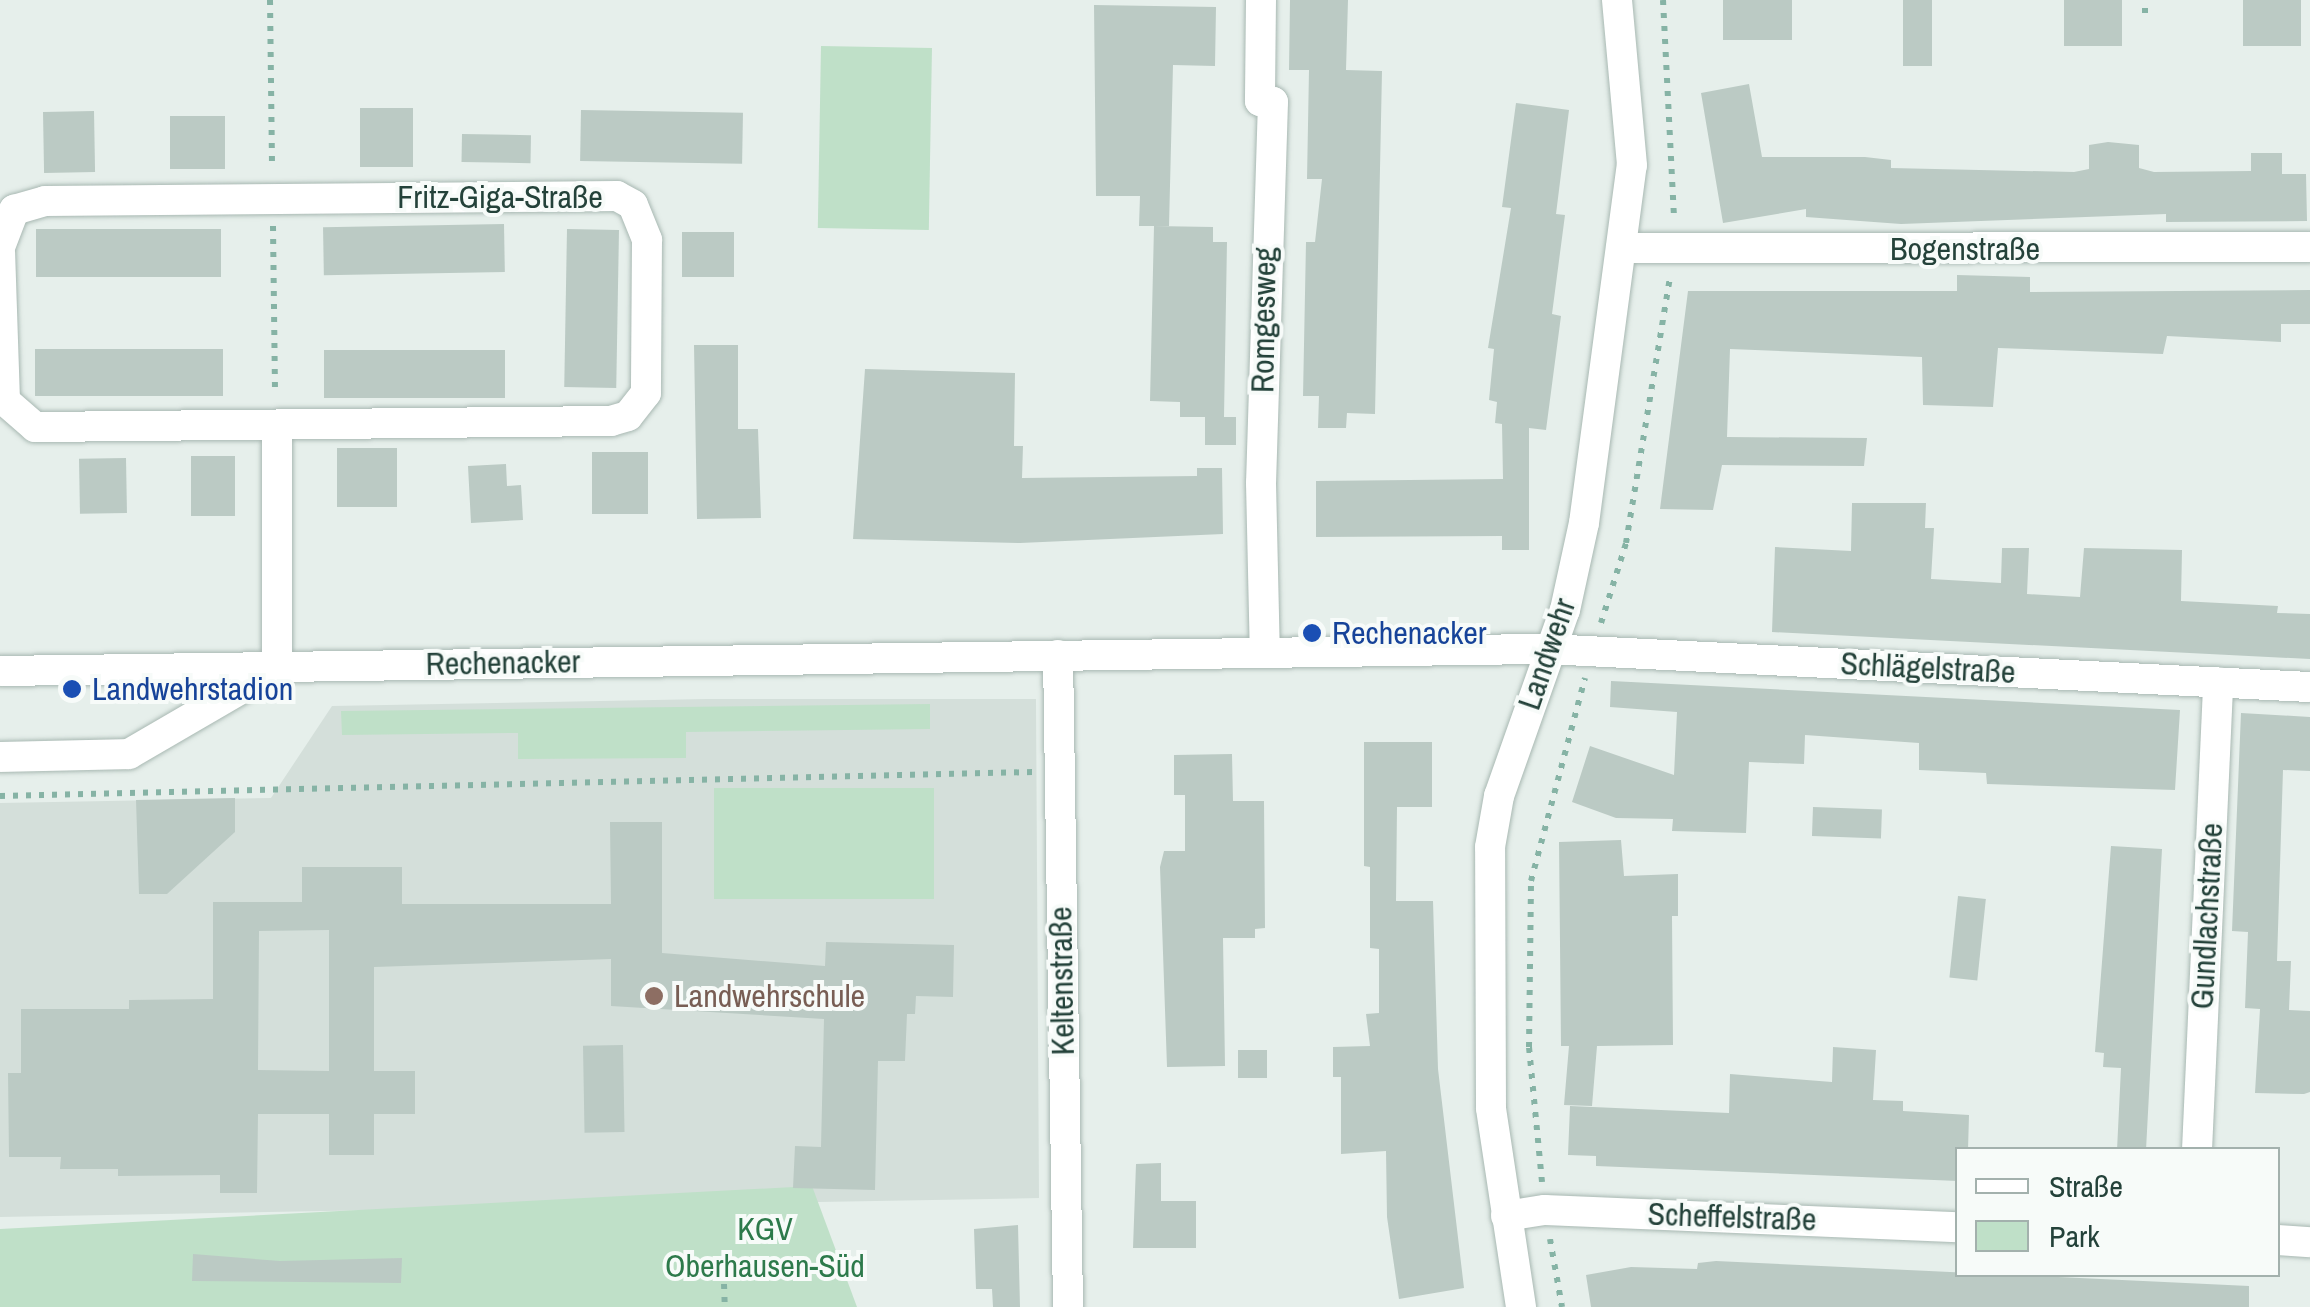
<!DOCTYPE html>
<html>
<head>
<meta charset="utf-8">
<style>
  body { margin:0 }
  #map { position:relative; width:2310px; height:1307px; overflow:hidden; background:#e6efeb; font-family:"Archivo Narrow",sans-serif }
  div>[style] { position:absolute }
  .built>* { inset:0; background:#d4dfda }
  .green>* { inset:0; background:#bfe0c8; transform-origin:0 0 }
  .building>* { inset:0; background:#bbcac4; transform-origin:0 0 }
  .path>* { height:6px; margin-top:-3px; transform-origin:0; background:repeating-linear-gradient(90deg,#86b3a5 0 5px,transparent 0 13px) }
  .roads { filter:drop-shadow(0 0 2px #a8b8b2) drop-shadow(0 0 2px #a8b8b2) }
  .minor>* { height:30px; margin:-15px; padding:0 15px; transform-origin:15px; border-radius:15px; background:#fff }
  .dots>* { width:28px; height:28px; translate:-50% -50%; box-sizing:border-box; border:5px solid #f7fbf9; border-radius:50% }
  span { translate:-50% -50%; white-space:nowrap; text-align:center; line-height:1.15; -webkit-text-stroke:8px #f7fbf9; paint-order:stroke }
  .street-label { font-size:32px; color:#24423a }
  .transit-label { font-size:32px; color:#164399 }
  .left { translate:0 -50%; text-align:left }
  .education-label { font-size:32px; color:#785e54 }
  .park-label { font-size:32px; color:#2d7a4b }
  .legend { position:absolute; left:1955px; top:1147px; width:325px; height:130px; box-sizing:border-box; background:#f7fbf9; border:2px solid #a3b1ad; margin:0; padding:12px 18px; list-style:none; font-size:30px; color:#24423a }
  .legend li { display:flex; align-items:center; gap:20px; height:50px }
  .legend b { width:50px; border:2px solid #a3b1ad }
</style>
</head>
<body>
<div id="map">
  <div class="built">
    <div style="clip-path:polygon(707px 699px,1036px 699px,1039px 1198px,0 1217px,0 803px,271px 798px,332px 706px)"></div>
  </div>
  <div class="green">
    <div style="left:821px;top:46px;width:111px;height:182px;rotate:1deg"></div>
    <div style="clip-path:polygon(930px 704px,930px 729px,686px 732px,686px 758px,518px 759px,518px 733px,342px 735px,341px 711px)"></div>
    <div style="left:934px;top:788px;width:111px;height:220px;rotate:90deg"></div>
    <div style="clip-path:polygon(812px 1186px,857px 1307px,0 1307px,0 1229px)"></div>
  </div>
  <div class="building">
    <div style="clip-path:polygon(1290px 0,1348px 0,1346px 70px,1382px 71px,1375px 414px,1347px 413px,1346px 428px,1318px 428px,1319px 396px,1303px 396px,1306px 242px,1315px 242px,1322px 179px,1307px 179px,1309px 70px,1289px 70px)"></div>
    <div style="left:1723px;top:0;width:69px;height:40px"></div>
    <div style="left:1903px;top:0;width:29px;height:66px"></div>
    <div style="left:2064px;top:0;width:58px;height:46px"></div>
    <div style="left:2243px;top:0;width:58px;height:46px"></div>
    <div style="clip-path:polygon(1094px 5px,1216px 7px,1215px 66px,1173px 65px,1169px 226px,1139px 226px,1140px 196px,1096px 196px)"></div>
    <div style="clip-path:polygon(1749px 84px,1762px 157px,1865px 157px,1891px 160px,1891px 168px,2074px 172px,2089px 169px,2089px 145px,2108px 142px,2139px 145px,2139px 168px,2154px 172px,2251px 171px,2251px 153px,2282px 153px,2282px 174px,2306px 174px,2307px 221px,2166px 222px,2166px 214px,1901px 224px,1806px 217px,1806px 209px,1723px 223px,1701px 93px)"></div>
    <div style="clip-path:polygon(1516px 103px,1569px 110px,1556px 214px,1565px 215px,1552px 314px,1561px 316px,1546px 430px,1529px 428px,1529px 550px,1502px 550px,1502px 536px,1316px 537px,1316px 481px,1503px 479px,1502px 424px,1495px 423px,1497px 402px,1489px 400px,1494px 349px,1488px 348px,1511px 208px,1502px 207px)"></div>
    <div style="left:413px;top:108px;width:59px;height:53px;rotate:90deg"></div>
    <div style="left:581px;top:110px;width:162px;height:51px;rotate:1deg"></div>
    <div style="left:94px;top:111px;width:61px;height:51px;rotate:89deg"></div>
    <div style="left:225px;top:116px;width:53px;height:55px;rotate:90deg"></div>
    <div style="left:462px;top:134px;width:69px;height:28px;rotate:1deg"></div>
    <div style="left:504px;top:224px;width:48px;height:181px;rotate:89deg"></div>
    <div style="clip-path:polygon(1154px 226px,1213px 227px,1213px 242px,1227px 242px,1224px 417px,1180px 417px,1180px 402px,1150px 401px)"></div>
    <div style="left:221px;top:229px;width:48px;height:185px;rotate:90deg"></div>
    <div style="left:567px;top:229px;width:52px;height:158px;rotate:1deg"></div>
    <div style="left:734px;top:232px;width:45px;height:52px;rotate:90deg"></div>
    <div style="clip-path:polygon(1957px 275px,2030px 277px,2030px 292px,2310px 290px,2310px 324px,2281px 324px,2281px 342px,2167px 336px,2163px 354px,1998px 348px,1993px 407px,1923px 405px,1922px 357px,1730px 349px,1727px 437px,1867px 438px,1864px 466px,1722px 465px,1713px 510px,1660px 509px,1688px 291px,1957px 291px)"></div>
    <div style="clip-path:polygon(694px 345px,738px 345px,738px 429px,758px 429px,761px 518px,697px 519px)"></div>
    <div style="left:223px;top:349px;width:47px;height:188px;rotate:90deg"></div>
    <div style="left:324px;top:350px;width:181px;height:48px"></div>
    <div style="clip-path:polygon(865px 369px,1015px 373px,1014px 446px,1023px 446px,1022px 478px,1197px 476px,1197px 468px,1222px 468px,1223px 534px,1020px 543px,853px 539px)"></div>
    <div style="left:1205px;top:417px;width:31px;height:28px"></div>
    <div style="left:337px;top:448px;width:60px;height:59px"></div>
    <div style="left:592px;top:452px;width:56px;height:62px"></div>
    <div style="left:235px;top:456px;width:60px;height:44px;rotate:90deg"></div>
    <div style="left:126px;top:458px;width:55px;height:47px;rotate:89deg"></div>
    <div style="clip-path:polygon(506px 464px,507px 486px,521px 485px,523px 520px,471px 523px,468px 466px)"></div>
    <div style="clip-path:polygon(1852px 503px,1926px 503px,1925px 528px,1934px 528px,1931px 579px,2001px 583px,2002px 548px,2029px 548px,2027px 594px,2080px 597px,2084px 548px,2182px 550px,2181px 601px,2278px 606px,2277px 613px,2310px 614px,2310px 659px,1772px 632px,1775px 547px,1851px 551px)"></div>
    <div style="clip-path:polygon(1611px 681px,2180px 710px,2175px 790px,1987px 784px,1986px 773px,1919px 770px,1919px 743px,1805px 735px,1804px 764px,1749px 762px,1746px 833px,1672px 831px,1673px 819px,1616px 818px,1572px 802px,1590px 746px,1674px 775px,1677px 712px,1610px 707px)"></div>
    <div style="clip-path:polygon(2241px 713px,2310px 717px,2310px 771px,2283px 770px,2277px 961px,2291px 961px,2289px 1010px,2310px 1011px,2310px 1092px,2304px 1094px,2255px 1093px,2260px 1009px,2245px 1008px,2248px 932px,2232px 931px)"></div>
    <div style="clip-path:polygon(1364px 742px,1432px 742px,1432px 807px,1397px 807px,1396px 901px,1433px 901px,1438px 1069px,1464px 1288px,1399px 1299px,1387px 1217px,1386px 1151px,1341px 1154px,1341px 1077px,1333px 1077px,1333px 1047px,1370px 1046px,1366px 1014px,1379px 1013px,1379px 949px,1370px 948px,1370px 867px,1364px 866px)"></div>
    <div style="clip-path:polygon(1232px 754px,1233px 801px,1264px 801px,1265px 928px,1255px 929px,1255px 938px,1223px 938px,1225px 1066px,1167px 1067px,1160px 867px,1164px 851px,1185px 851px,1185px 795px,1174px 795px,1174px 755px)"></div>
    <div style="clip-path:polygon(235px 798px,235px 832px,167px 894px,139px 894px,136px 800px)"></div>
    <div style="left:1813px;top:807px;width:69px;height:29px;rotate:2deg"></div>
    <div style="clip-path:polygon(evenodd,610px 822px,662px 822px,662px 953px,825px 966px,826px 942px,954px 945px,953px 997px,916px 996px,915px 1014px,907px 1014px,905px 1061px,878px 1061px,875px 1190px,793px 1188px,795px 1146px,821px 1147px,824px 1019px,611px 1006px,611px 959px,374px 967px,374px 1071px,415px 1071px,415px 1114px,374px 1114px,374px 1155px,329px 1155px,329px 1114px,258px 1114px,257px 1193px,220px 1193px,220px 1175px,118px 1176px,118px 1169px,60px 1169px,61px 1157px,9px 1157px,8px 1073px,21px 1073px,21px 1009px,129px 1009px,129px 1000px,213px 999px,213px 902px,302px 902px,302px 867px,402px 867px,402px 904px,611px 904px,610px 822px,329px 930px,329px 1071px,258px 1070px,259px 931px,329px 930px)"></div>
    <div style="clip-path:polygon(1621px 840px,1624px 876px,1678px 874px,1678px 916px,1672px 916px,1673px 1045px,1597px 1046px,1592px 1106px,1564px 1105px,1569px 1046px,1561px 1046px,1559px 842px)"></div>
    <div style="clip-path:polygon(2111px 846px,2162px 849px,2146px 1150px,2117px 1150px,2121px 1068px,2103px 1067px,2104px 1053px,2095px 1052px)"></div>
    <div style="left:1958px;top:896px;width:28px;height:82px;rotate:6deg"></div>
    <div style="left:623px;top:1045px;width:87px;height:40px;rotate:89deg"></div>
    <div style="clip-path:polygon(1833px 1047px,1876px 1050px,1873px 1100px,1903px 1101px,1903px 1111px,1969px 1115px,1968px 1150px,1958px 1150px,1958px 1181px,1596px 1166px,1596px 1156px,1568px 1155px,1570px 1106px,1729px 1113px,1730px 1074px,1832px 1082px)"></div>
    <div style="left:1238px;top:1050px;width:29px;height:28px"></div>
    <div style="clip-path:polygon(1161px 1163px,1161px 1201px,1196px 1201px,1196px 1248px,1133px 1248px,1136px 1164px)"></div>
    <div style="clip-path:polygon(1018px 1225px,1020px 1307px,993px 1307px,992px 1289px,976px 1289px,974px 1229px)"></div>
    <div style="clip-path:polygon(193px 1254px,280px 1261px,402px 1258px,401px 1283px,192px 1281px)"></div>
    <div style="clip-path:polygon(1716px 1261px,2249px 1286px,2249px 1307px,1591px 1307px,1586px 1275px,1631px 1267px,1697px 1269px,1698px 1263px)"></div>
  </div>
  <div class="path">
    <div style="left:270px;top:0;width:169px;rotate:89.3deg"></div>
    <div style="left:1663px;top:0;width:220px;rotate:87.1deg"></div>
    <div style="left:2145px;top:13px;width:13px;rotate:-90deg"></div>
    <div style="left:273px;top:226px;width:168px;rotate:89.3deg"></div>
    <div style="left:1601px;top:623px;width:84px;rotate:-72.6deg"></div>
    <div style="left:1626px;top:543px;width:270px;rotate:-80.6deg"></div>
    <div style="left:0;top:796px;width:1033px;rotate:-1.33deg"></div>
    <div style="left:1542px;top:1182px;width:136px;rotate:-95.5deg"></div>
    <div style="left:1529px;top:1047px;width:166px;rotate:-89.3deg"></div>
    <div style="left:1531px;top:881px;width:210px;rotate:-75.1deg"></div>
    <div style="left:1550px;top:1239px;width:69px;rotate:80deg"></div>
    <div style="left:724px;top:1284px;width:23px;rotate:88deg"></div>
  </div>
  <div class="roads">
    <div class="minor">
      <div style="left:1261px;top:0;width:101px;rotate:90.6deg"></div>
      <div style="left:1260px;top:101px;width:13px;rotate:4deg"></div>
      <div style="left:1273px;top:102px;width:381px;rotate:91.8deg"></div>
      <div style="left:1261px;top:483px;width:170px;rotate:88.7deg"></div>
      <div style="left:0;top:247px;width:40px;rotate:-69deg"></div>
      <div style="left:14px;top:210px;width:32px;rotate:-16deg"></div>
      <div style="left:45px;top:201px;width:572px;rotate:-0.5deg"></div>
      <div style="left:617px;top:196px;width:18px;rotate:29deg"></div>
      <div style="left:633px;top:205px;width:38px;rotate:68deg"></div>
      <div style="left:647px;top:240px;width:153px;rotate:90.4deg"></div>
      <div style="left:646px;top:393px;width:29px;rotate:128deg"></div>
      <div style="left:628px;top:416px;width:18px;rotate:164deg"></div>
      <div style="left:611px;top:421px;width:576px;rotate:179.4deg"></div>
      <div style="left:35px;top:427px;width:40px;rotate:-139deg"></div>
      <div style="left:5px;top:401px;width:148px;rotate:-91.9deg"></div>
      <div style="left:1621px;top:248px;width:689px;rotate:-0.08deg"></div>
      <div style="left:1058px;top:655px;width:652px;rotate:89.12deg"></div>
      <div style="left:0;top:671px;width:1546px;rotate:-0.82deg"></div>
      <div style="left:1546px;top:649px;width:765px;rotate:2.85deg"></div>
      <div style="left:0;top:757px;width:129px;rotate:-1.3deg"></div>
      <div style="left:129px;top:754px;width:171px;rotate:-30.2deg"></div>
      <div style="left:277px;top:668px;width:243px;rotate:-90deg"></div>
      <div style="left:2197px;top:1150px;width:468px;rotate:-87.4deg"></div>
      <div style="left:1506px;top:1216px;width:39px;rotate:-9deg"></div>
      <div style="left:1545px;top:1210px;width:413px;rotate:2.4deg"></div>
      <div style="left:2278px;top:1240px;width:32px;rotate:4deg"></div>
      <div style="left:1521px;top:1307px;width:201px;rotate:-98.6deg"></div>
      <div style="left:1491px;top:1108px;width:261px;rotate:-90.2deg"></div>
      <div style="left:1490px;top:847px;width:52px;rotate:-80deg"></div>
      <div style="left:1499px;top:796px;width:197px;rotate:-70.5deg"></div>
      <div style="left:1565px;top:610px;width:89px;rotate:-77.7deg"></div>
      <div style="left:1584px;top:523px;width:361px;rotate:-82.4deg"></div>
      <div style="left:1632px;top:165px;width:166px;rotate:-95.2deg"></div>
    </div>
  </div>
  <div class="dots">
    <div style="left:1312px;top:633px;background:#1a4fb4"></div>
    <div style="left:72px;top:689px;background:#1a4fb4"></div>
    <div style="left:654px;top:996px;background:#8d6e63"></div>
  </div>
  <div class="street-label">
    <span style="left:500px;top:197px">Fritz-Giga-Straße</span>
    <span style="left:1965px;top:249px">Bogenstraße</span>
    <span style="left:1264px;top:320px;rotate:-89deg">Romgesweg</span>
    <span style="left:1547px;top:654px;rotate:-71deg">Landwehr</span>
    <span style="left:503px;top:663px;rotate:-1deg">Rechenacker</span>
    <span style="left:1928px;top:668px;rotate:3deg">Schlägelstraße</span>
    <span style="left:2207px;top:916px;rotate:-87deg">Gundlachstraße</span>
    <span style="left:1062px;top:981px;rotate:-91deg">Keltenstraße</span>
    <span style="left:1732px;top:1217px;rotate:2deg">Scheffelstraße</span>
  </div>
  <div class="transit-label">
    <span class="left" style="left:1332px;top:633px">Rechenacker</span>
    <span class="left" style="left:92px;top:689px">Landwehrstadion</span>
  </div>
  <div class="education-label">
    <span class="left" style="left:674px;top:996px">Landwehrschule</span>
  </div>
  <div class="park-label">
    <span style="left:765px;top:1248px">KGV<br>Oberhausen-Süd</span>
  </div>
  <ul class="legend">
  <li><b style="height:12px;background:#fff"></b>Straße</li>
  <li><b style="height:28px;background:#bfe0c8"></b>Park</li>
  </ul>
</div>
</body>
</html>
